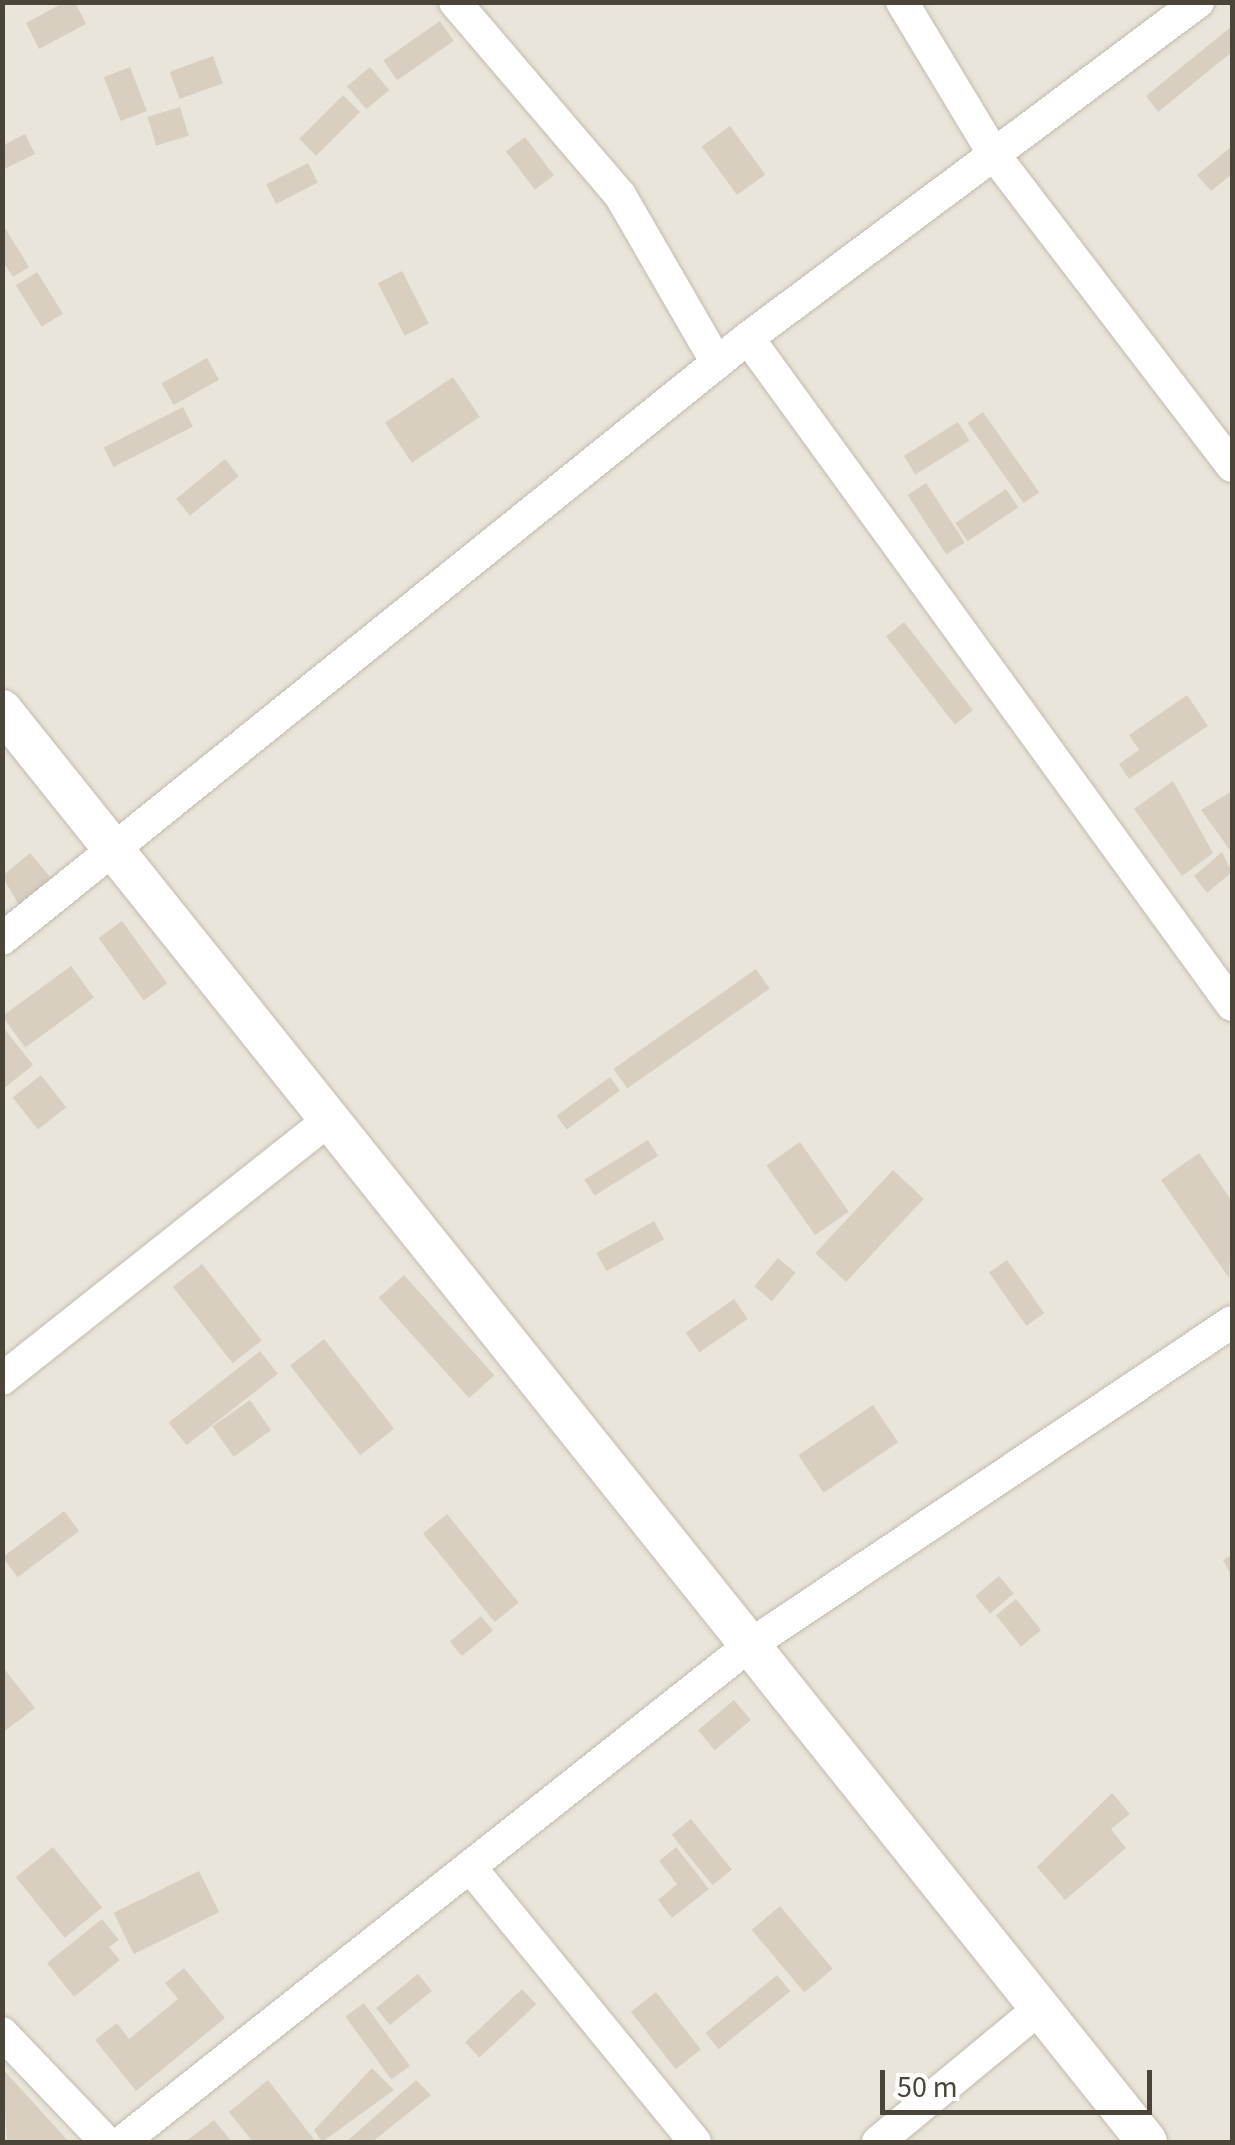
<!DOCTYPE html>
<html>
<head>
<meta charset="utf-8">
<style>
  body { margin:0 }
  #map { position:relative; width:1235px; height:2145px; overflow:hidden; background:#f6f3ec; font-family:"Source Sans 3",sans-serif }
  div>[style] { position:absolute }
  .residential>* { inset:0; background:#eae5da; transform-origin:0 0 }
  .building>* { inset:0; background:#d8cfc1; transform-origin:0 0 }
  .roads { filter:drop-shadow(0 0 2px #c2bbae) drop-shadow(0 0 2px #c2bbae) }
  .minor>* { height:32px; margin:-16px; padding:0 16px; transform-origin:16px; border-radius:16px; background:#fff }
  .tertiary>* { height:40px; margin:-20px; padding:0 20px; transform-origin:20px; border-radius:20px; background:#fff }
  span { translate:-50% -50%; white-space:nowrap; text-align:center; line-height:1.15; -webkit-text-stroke:8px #fff; paint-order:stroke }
  .frame { position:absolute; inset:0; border:5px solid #4b4439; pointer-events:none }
  .scale { position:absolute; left:880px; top:2070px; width:272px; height:45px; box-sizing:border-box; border:5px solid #4b4439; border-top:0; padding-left:12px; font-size:30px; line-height:35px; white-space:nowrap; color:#4b4439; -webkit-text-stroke:8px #fff; paint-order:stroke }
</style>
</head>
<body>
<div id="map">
  <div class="residential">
    <div style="left:3px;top:3px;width:1229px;height:2139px"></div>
  </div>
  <div class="building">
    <div style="clip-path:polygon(65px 2px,75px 2px,86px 24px,39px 49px,26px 23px)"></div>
    <div style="left:440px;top:21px;width:24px;height:69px;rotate:55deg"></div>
    <div style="clip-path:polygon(1232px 26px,1232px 52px,1158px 112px,1146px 96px)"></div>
    <div style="left:213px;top:56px;width:29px;height:46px;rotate:70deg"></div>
    <div style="left:130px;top:67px;width:47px;height:28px;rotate:69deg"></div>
    <div style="left:370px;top:67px;width:30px;height:30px;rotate:50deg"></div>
    <div style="left:343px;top:95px;width:24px;height:62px;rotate:45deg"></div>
    <div style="left:180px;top:107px;width:30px;height:34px;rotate:73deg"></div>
    <div style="left:730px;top:126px;width:60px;height:35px;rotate:54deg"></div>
    <div style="clip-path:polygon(25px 134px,35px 154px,2px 170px,2px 146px)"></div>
    <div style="left:525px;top:137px;width:48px;height:24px;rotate:53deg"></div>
    <div style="clip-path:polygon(1232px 146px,1232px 174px,1211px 191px,1197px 175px)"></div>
    <div style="left:308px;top:163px;width:22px;height:47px;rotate:63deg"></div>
    <div style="clip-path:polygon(2px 223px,29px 267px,13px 277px,2px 260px)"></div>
    <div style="left:402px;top:271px;width:59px;height:27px;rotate:63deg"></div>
    <div style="left:37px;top:272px;width:49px;height:25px;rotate:58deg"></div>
    <div style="left:207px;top:358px;width:25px;height:52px;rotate:61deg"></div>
    <div style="left:453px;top:377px;width:48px;height:82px;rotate:56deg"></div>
    <div style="left:183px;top:407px;width:22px;height:89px;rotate:63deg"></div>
    <div style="left:983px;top:412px;width:98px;height:19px;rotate:55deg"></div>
    <div style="left:958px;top:422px;width:22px;height:64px;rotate:58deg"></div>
    <div style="left:225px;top:459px;width:22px;height:63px;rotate:51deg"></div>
    <div style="left:926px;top:483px;width:71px;height:22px;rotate:57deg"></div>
    <div style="left:1006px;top:489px;width:22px;height:61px;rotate:56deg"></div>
    <div style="left:904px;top:622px;width:112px;height:23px;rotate:52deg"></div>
    <div style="clip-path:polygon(1187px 695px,1208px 726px,1129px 779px,1119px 764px,1139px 750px,1129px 735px)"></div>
    <div style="clip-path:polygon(1173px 781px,1213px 853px,1182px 876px,1134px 809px)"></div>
    <div style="clip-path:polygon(1232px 791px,1232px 853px,1201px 810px)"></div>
    <div style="clip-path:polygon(1222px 852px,1232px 872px,1207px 893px,1194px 876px)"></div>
    <div style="clip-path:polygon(30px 853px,56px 884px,23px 912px,2px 876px)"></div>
    <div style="left:122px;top:921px;width:77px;height:29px;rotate:54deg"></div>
    <div style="left:71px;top:966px;width:39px;height:85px;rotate:54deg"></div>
    <div style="left:756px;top:969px;width:24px;height:174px;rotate:55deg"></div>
    <div style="clip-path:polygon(2px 1026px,33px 1065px,2px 1090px)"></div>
    <div style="left:41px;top:1075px;width:41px;height:36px;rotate:52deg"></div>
    <div style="left:610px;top:1077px;width:17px;height:66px;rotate:54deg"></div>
    <div style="left:648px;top:1140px;width:19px;height:75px;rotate:58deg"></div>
    <div style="left:800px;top:1142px;width:85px;height:41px;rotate:55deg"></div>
    <div style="clip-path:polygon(1199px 1153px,1232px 1201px,1229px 1278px,1161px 1180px)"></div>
    <div style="left:893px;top:1170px;width:42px;height:114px;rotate:43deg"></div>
    <div style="left:654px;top:1221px;width:21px;height:66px;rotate:61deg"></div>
    <div style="left:778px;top:1258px;width:23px;height:37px;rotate:40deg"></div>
    <div style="left:1007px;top:1260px;width:65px;height:22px;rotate:55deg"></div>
    <div style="left:202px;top:1264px;width:97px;height:37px;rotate:52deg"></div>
    <div style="left:404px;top:1275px;width:135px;height:34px;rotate:48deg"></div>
    <div style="left:734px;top:1299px;width:24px;height:59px;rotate:55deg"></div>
    <div style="left:324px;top:1339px;width:114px;height:43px;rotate:52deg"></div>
    <div style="left:260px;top:1351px;width:29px;height:116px;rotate:52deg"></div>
    <div style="left:250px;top:1400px;width:37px;height:46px;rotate:55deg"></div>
    <div style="left:873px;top:1405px;width:45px;height:90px;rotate:56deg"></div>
    <div style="left:64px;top:1511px;width:25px;height:77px;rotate:53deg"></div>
    <div style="left:447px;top:1514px;width:114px;height:31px;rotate:51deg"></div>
    <div style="clip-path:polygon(1232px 1555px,1232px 1577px,1223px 1560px)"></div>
    <div style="left:999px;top:1576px;width:23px;height:31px;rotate:50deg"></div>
    <div style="left:1016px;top:1599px;width:40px;height:26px;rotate:51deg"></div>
    <div style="left:481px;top:1616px;width:19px;height:40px;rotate:51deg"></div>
    <div style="clip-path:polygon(2px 1666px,35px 1708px,2px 1733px)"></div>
    <div style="left:734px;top:1700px;width:26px;height:47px;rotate:50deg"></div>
    <div style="clip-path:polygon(1112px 1793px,1130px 1814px,1111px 1829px,1126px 1848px,1065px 1900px,1037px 1867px)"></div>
    <div style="left:691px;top:1819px;width:65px;height:25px;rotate:51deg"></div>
    <div style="left:53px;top:1847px;width:78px;height:48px;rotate:51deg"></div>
    <div style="clip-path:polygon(676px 1847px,709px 1889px,672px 1918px,658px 1900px,677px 1884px,659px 1861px)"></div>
    <div style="left:199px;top:1871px;width:46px;height:95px;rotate:64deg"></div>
    <div style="left:780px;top:1906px;width:82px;height:37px;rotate:50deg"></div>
    <div style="clip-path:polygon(102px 1919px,119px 1940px,109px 1947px,120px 1960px,74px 1997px,47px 1963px)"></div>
    <div style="clip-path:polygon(184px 1968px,225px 2018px,136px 2091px,95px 2040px,117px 2023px,129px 2039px,178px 1999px,165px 1983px)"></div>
    <div style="left:418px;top:1974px;width:22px;height:54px;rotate:51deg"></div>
    <div style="left:777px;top:1975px;width:21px;height:92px;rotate:51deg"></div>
    <div style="left:522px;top:1989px;width:21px;height:78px;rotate:47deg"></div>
    <div style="left:656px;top:1992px;width:73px;height:32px;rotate:52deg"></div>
    <div style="left:364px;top:2003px;width:78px;height:23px;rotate:54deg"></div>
    <div style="clip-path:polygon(2px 2068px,69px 2142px,7px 2142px)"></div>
    <div style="clip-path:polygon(372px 2068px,394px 2090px,322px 2142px,314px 2130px)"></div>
    <div style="clip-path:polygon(268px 2080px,316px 2142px,253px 2142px,229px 2112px)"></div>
    <div style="clip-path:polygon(416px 2080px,431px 2095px,372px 2142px,346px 2142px)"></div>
    <div style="clip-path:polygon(214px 2120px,232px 2142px,185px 2142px)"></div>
  </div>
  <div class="roads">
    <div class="minor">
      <div style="left:455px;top:2px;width:254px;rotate:49.5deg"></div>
      <div style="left:620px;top:195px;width:194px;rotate:60deg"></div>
      <div style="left:902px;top:2px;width:180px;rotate:58.9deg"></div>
      <div style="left:995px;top:156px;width:390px;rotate:52.6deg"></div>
      <div style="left:748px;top:338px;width:824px;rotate:54.03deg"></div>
      <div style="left:2px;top:939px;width:958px;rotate:-38.86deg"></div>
      <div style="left:748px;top:338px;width:562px;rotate:-36.75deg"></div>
      <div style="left:2px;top:1379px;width:419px;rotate:-38.4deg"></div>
      <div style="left:470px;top:1867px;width:355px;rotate:50.7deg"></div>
      <div style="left:2px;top:2033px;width:151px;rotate:46.3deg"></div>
      <div style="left:122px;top:2142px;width:801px;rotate:-38.36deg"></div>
      <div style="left:750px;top:1645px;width:580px;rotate:-33.83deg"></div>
      <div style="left:878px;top:2142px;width:210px;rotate:-39.6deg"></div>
    </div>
    <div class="tertiary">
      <div style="left:2px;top:710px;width:1833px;rotate:51.35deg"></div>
    </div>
  </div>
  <div class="frame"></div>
  <div class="scale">50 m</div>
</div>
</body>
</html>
